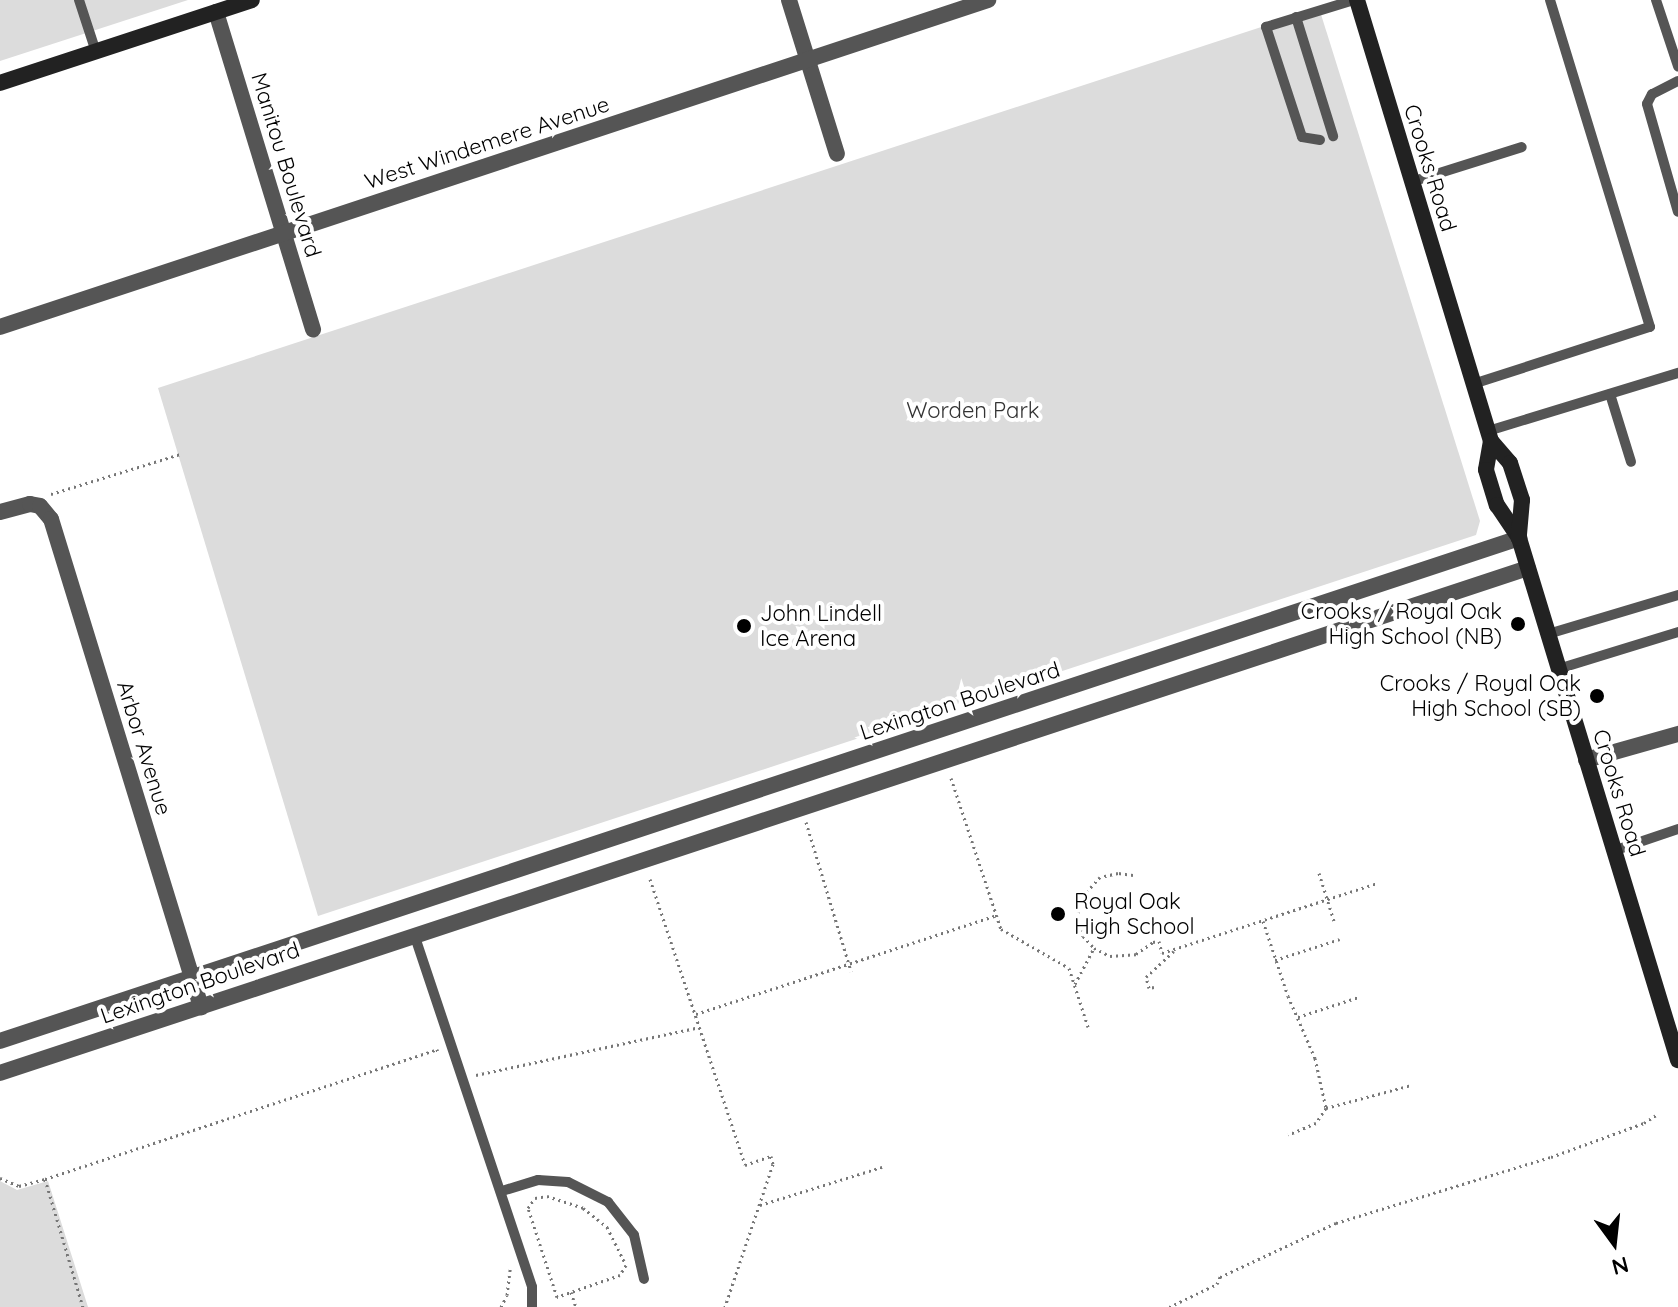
<!DOCTYPE html>
<html>
<head>
<meta charset="utf-8">
<style>
  body { margin:0 }
  #map { position:relative; width:1678px; height:1307px; overflow:hidden; background:#fff; font-family:Quicksand,sans-serif }
  div>[style] { position:absolute }
  .green>* { inset:0; background:#dcdcdc }
  .path>* { height:3px; margin-top:-1.5px; transform-origin:0; background:repeating-linear-gradient(90deg,#777 0 2px,transparent 0 6px) }
  .service>* { height:10px; margin:-5px; padding:0 5px; transform-origin:5px; border-radius:5px; background:#555 }
  .minor>* { height:16px; margin:-8px; padding:0 8px; transform-origin:8px; border-radius:8px; background:#555 }
  .secondary>* { height:16px; margin:-8px; padding:0 8px; transform-origin:8px; border-radius:8px; background:#222 }
  .dots>* { width:22px; height:22px; translate:-50% -50%; box-sizing:border-box; border:4px solid #fff; border-radius:50% }
  span { translate:-50% -50%; white-space:nowrap; text-align:center; line-height:1.15; -webkit-text-stroke:8px #fff; paint-order:stroke }
  .street-label { font-size:22px; color:#000 }
  .park-label { font-size:22px; color:#333 }
  .poi-label { font-size:22px; color:#000 }
  .right { translate:-100% -50%; text-align:right }
  .left { translate:0 -50%; text-align:left }
  .north { position:absolute; left:1574px; top:1203px; width:80px; height:80px; -webkit-text-stroke:6px #fff; paint-order:stroke; rotate:165deg; font-size:22px; font-weight:700; line-height:32px; text-align:center; color:#000 }
  .north::after { content:''; display:block; margin:auto; width:28px; height:36px; background:#000; clip-path:polygon(50% 0,100% 100%,50% 72%,0 100%) }
</style>
</head>
<body>
<div id="map">
  <div class="green">
    <div style="clip-path:polygon(0 0,188px 0,0 61px)"></div>
    <div style="clip-path:polygon(1319px 8px,1480px 521px,1476px 535px,318px 916px,158px 388px)"></div>
    <div style="clip-path:polygon(0 1181px,17px 1190px,48px 1181px,88px 1307px,0 1307px)"></div>
  </div>
  <div class="path">
    <div style="left:51px;top:494px;width:135px;rotate:-17.2deg"></div>
    <div style="left:951px;top:778px;width:159px;rotate:71.7deg"></div>
    <div style="left:1001px;top:929px;width:78px;rotate:29.8deg"></div>
    <div style="left:1069px;top:968px;width:62px;rotate:72.1deg"></div>
    <div style="left:806px;top:822px;width:156px;rotate:73.2deg"></div>
    <div style="left:1319px;top:873px;width:50px;rotate:72.6deg"></div>
    <div style="left:1133px;top:875px;width:15px;rotate:-172deg"></div>
    <div style="left:1118px;top:873px;width:18px;rotate:167deg"></div>
    <div style="left:1100px;top:877px;width:30px;rotate:132deg"></div>
    <div style="left:1080px;top:899px;width:19px;rotate:99deg"></div>
    <div style="left:1077px;top:918px;width:19px;rotate:72deg"></div>
    <div style="left:1083px;top:936px;width:16px;rotate:47deg"></div>
    <div style="left:1094px;top:948px;width:18px;rotate:27deg"></div>
    <div style="left:1110px;top:956px;width:26px;rotate:-4deg"></div>
    <div style="left:1136px;top:954px;width:21px;rotate:-35deg"></div>
    <div style="left:1153px;top:942px;width:6px;rotate:-9deg"></div>
    <div style="left:1159px;top:941px;width:12px;rotate:76deg"></div>
    <div style="left:1162px;top:953px;width:227px;rotate:-18deg"></div>
    <div style="left:650px;top:879px;width:301px;rotate:71.6deg"></div>
    <div style="left:745px;top:1165px;width:28px;rotate:-19deg"></div>
    <div style="left:771px;top:1156px;width:8px;rotate:76deg"></div>
    <div style="left:773px;top:1164px;width:151px;rotate:108.6deg"></div>
    <div style="left:1263px;top:921px;width:79px;rotate:71.6deg"></div>
    <div style="left:1288px;top:996px;width:68px;rotate:66.5deg"></div>
    <div style="left:1315px;top:1058px;width:51px;rotate:77.6deg"></div>
    <div style="left:1326px;top:1108px;width:18px;rotate:124deg"></div>
    <div style="left:1316px;top:1123px;width:30px;rotate:157deg"></div>
    <div style="left:1275px;top:960px;width:68px;rotate:-17.9deg"></div>
    <div style="left:1075px;top:984px;width:41px;rotate:-62.2deg"></div>
    <div style="left:1154px;top:987px;width:5px;rotate:169deg"></div>
    <div style="left:1149px;top:988px;width:11px;rotate:-105deg"></div>
    <div style="left:1146px;top:977px;width:38px;rotate:-43deg"></div>
    <div style="left:696px;top:1014px;width:317px;rotate:-18.2deg"></div>
    <div style="left:1298px;top:1017px;width:64px;rotate:-18.2deg"></div>
    <div style="left:476px;top:1075px;width:228px;rotate:-12.1deg"></div>
    <div style="left:1326px;top:1108px;width:88px;rotate:-15.1deg"></div>
    <div style="left:0;top:1178px;width:21px;rotate:23deg"></div>
    <div style="left:19px;top:1186px;width:27px;rotate:-15deg"></div>
    <div style="left:45px;top:1179px;width:134px;rotate:73.5deg"></div>
    <div style="left:45px;top:1179px;width:413px;rotate:-18.3deg"></div>
    <div style="left:437px;top:1049px;width:4px;rotate:76deg"></div>
    <div style="left:547px;top:1196px;width:38px;rotate:18deg"></div>
    <div style="left:583px;top:1208px;width:31px;rotate:38deg"></div>
    <div style="left:607px;top:1227px;width:42px;rotate:63.4deg"></div>
    <div style="left:626px;top:1265px;width:12px;rotate:121deg"></div>
    <div style="left:620px;top:1275px;width:67px;rotate:160.8deg"></div>
    <div style="left:557px;top:1297px;width:94px;rotate:-108deg"></div>
    <div style="left:528px;top:1208px;width:12px;rotate:-55deg"></div>
    <div style="left:535px;top:1198px;width:12px;rotate:-9deg"></div>
    <div style="left:760px;top:1205px;width:128px;rotate:-17.3deg"></div>
    <div style="left:571px;top:1292px;width:16px;rotate:72deg"></div>
    <div style="left:501px;top:1307px;width:13px;rotate:-63deg"></div>
    <div style="left:507px;top:1295px;width:26px;rotate:-83deg"></div>
    <div style="left:1169px;top:1307px;width:53px;rotate:-25.6deg"></div>
    <div style="left:1217px;top:1284px;width:8px;rotate:-67deg"></div>
    <div style="left:1220px;top:1277px;width:128px;rotate:-25deg"></div>
    <div style="left:1336px;top:1223px;width:225px;rotate:-17.1deg"></div>
    <div style="left:1551px;top:1157px;width:99px;rotate:-20.1deg"></div>
    <div style="left:1644px;top:1123px;width:17px;rotate:-33deg"></div>
  </div>
  <div class="service">
    <div style="left:79px;top:0;width:55px;rotate:71.9deg"></div>
    <div style="left:1656px;top:0;width:70px;rotate:71.6deg"></div>
    <div style="left:1296px;top:17px;width:125px;rotate:72.7deg"></div>
    <div style="left:1678px;top:81px;width:29px;rotate:153deg"></div>
    <div style="left:1652px;top:94px;width:11px;rotate:117deg"></div>
    <div style="left:1647px;top:104px;width:112px;rotate:74deg"></div>
    <div style="left:1320px;top:140px;width:18px;rotate:-171deg"></div>
    <div style="left:1302px;top:137px;width:116px;rotate:-108.1deg"></div>
    <div style="left:1266px;top:27px;width:92px;rotate:-17.1deg"></div>
    <div style="left:1411px;top:182px;width:116px;rotate:-17.5deg"></div>
    <div style="left:1473px;top:384px;width:186px;rotate:-17.9deg"></div>
    <div style="left:1650px;top:327px;width:342px;rotate:-107deg"></div>
    <div style="left:1610px;top:394px;width:71px;rotate:72.8deg"></div>
    <div style="left:1488px;top:431px;width:199px;rotate:-17deg"></div>
    <div style="left:1548px;top:634px;width:136px;rotate:-16.7deg"></div>
    <div style="left:1558px;top:669px;width:126px;rotate:-17.1deg"></div>
    <div style="left:1613px;top:851px;width:69px;rotate:-18.7deg"></div>
    <div style="left:414px;top:934px;width:372px;rotate:71.5deg"></div>
    <div style="left:532px;top:1287px;width:20px;rotate:90deg"></div>
    <div style="left:502px;top:1191px;width:38px;rotate:-17deg"></div>
    <div style="left:538px;top:1180px;width:30px;rotate:4deg"></div>
    <div style="left:568px;top:1182px;width:45px;rotate:26.6deg"></div>
    <div style="left:608px;top:1202px;width:42px;rotate:51.8deg"></div>
    <div style="left:634px;top:1235px;width:45px;rotate:77.2deg"></div>
  </div>
  <div class="minor">
    <div style="left:789px;top:0;width:161px;rotate:72.7deg"></div>
    <div style="left:216px;top:12px;width:332px;rotate:73deg"></div>
    <div style="left:0;top:327px;width:1041px;rotate:-18.31deg"></div>
    <div style="left:0;top:512px;width:31px;rotate:-15deg"></div>
    <div style="left:30px;top:504px;width:10px;rotate:11deg"></div>
    <div style="left:40px;top:506px;width:17px;rotate:50deg"></div>
    <div style="left:51px;top:519px;width:511px;rotate:72.91deg"></div>
    <div style="left:1586px;top:760px;width:96px;rotate:-15.8deg"></div>
    <div style="left:0;top:1041px;width:1600px;rotate:-18.32deg"></div>
    <div style="left:0;top:1073px;width:1609px;rotate:-18.29deg"></div>
  </div>
  <div class="secondary">
    <div style="left:1357px;top:0;width:461px;rotate:73.1deg"></div>
    <div style="left:1491px;top:441px;width:29px;rotate:100deg"></div>
    <div style="left:1486px;top:470px;width:37px;rotate:73deg"></div>
    <div style="left:1497px;top:505px;width:40px;rotate:56deg"></div>
    <div style="left:1519px;top:538px;width:546px;rotate:73.06deg"></div>
    <div style="left:0;top:83px;width:265px;rotate:-18.2deg"></div>
    <div style="left:1491px;top:441px;width:29px;rotate:49deg"></div>
    <div style="left:1510px;top:463px;width:39px;rotate:72deg"></div>
    <div style="left:1522px;top:500px;width:38px;rotate:95deg"></div>
  </div>
  <div class="dots">
    <div style="left:1518px;top:624px;background:#000"></div>
    <div style="left:744px;top:626px;background:#000"></div>
    <div style="left:1597px;top:696px;background:#000"></div>
    <div style="left:1058px;top:914px;background:#000"></div>
  </div>
  <div class="street-label">
    <span style="left:487px;top:143px;rotate:-18deg">West Windemere Avenue</span>
    <span style="left:286px;top:165px;rotate:73deg">Manitou Boulevard</span>
    <span style="left:1430px;top:168px;rotate:73deg">Crooks Road</span>
    <span style="left:960px;top:701px;rotate:-18deg">Lexington Boulevard</span>
    <span style="left:144px;top:748px;rotate:73deg">Arbor Avenue</span>
    <span style="left:1619px;top:793px;rotate:73deg">Crooks Road</span>
    <span style="left:200px;top:983px;rotate:-19deg">Lexington Boulevard</span>
  </div>
  <div class="park-label">
    <span style="left:973px;top:411px">Worden Park</span>
  </div>
  <div class="poi-label">
    <span class="right" style="left:1502px;top:624px">Crooks / Royal Oak<br>High School (NB)</span>
    <span class="left" style="left:760px;top:626px">John Lindell<br>Ice Arena</span>
    <span class="right" style="left:1581px;top:696px">Crooks / Royal Oak<br>High School (SB)</span>
    <span class="left" style="left:1074px;top:914px">Royal Oak<br>High School</span>
  </div>
  <div class="north">N</div>
</div>
</body>
</html>
